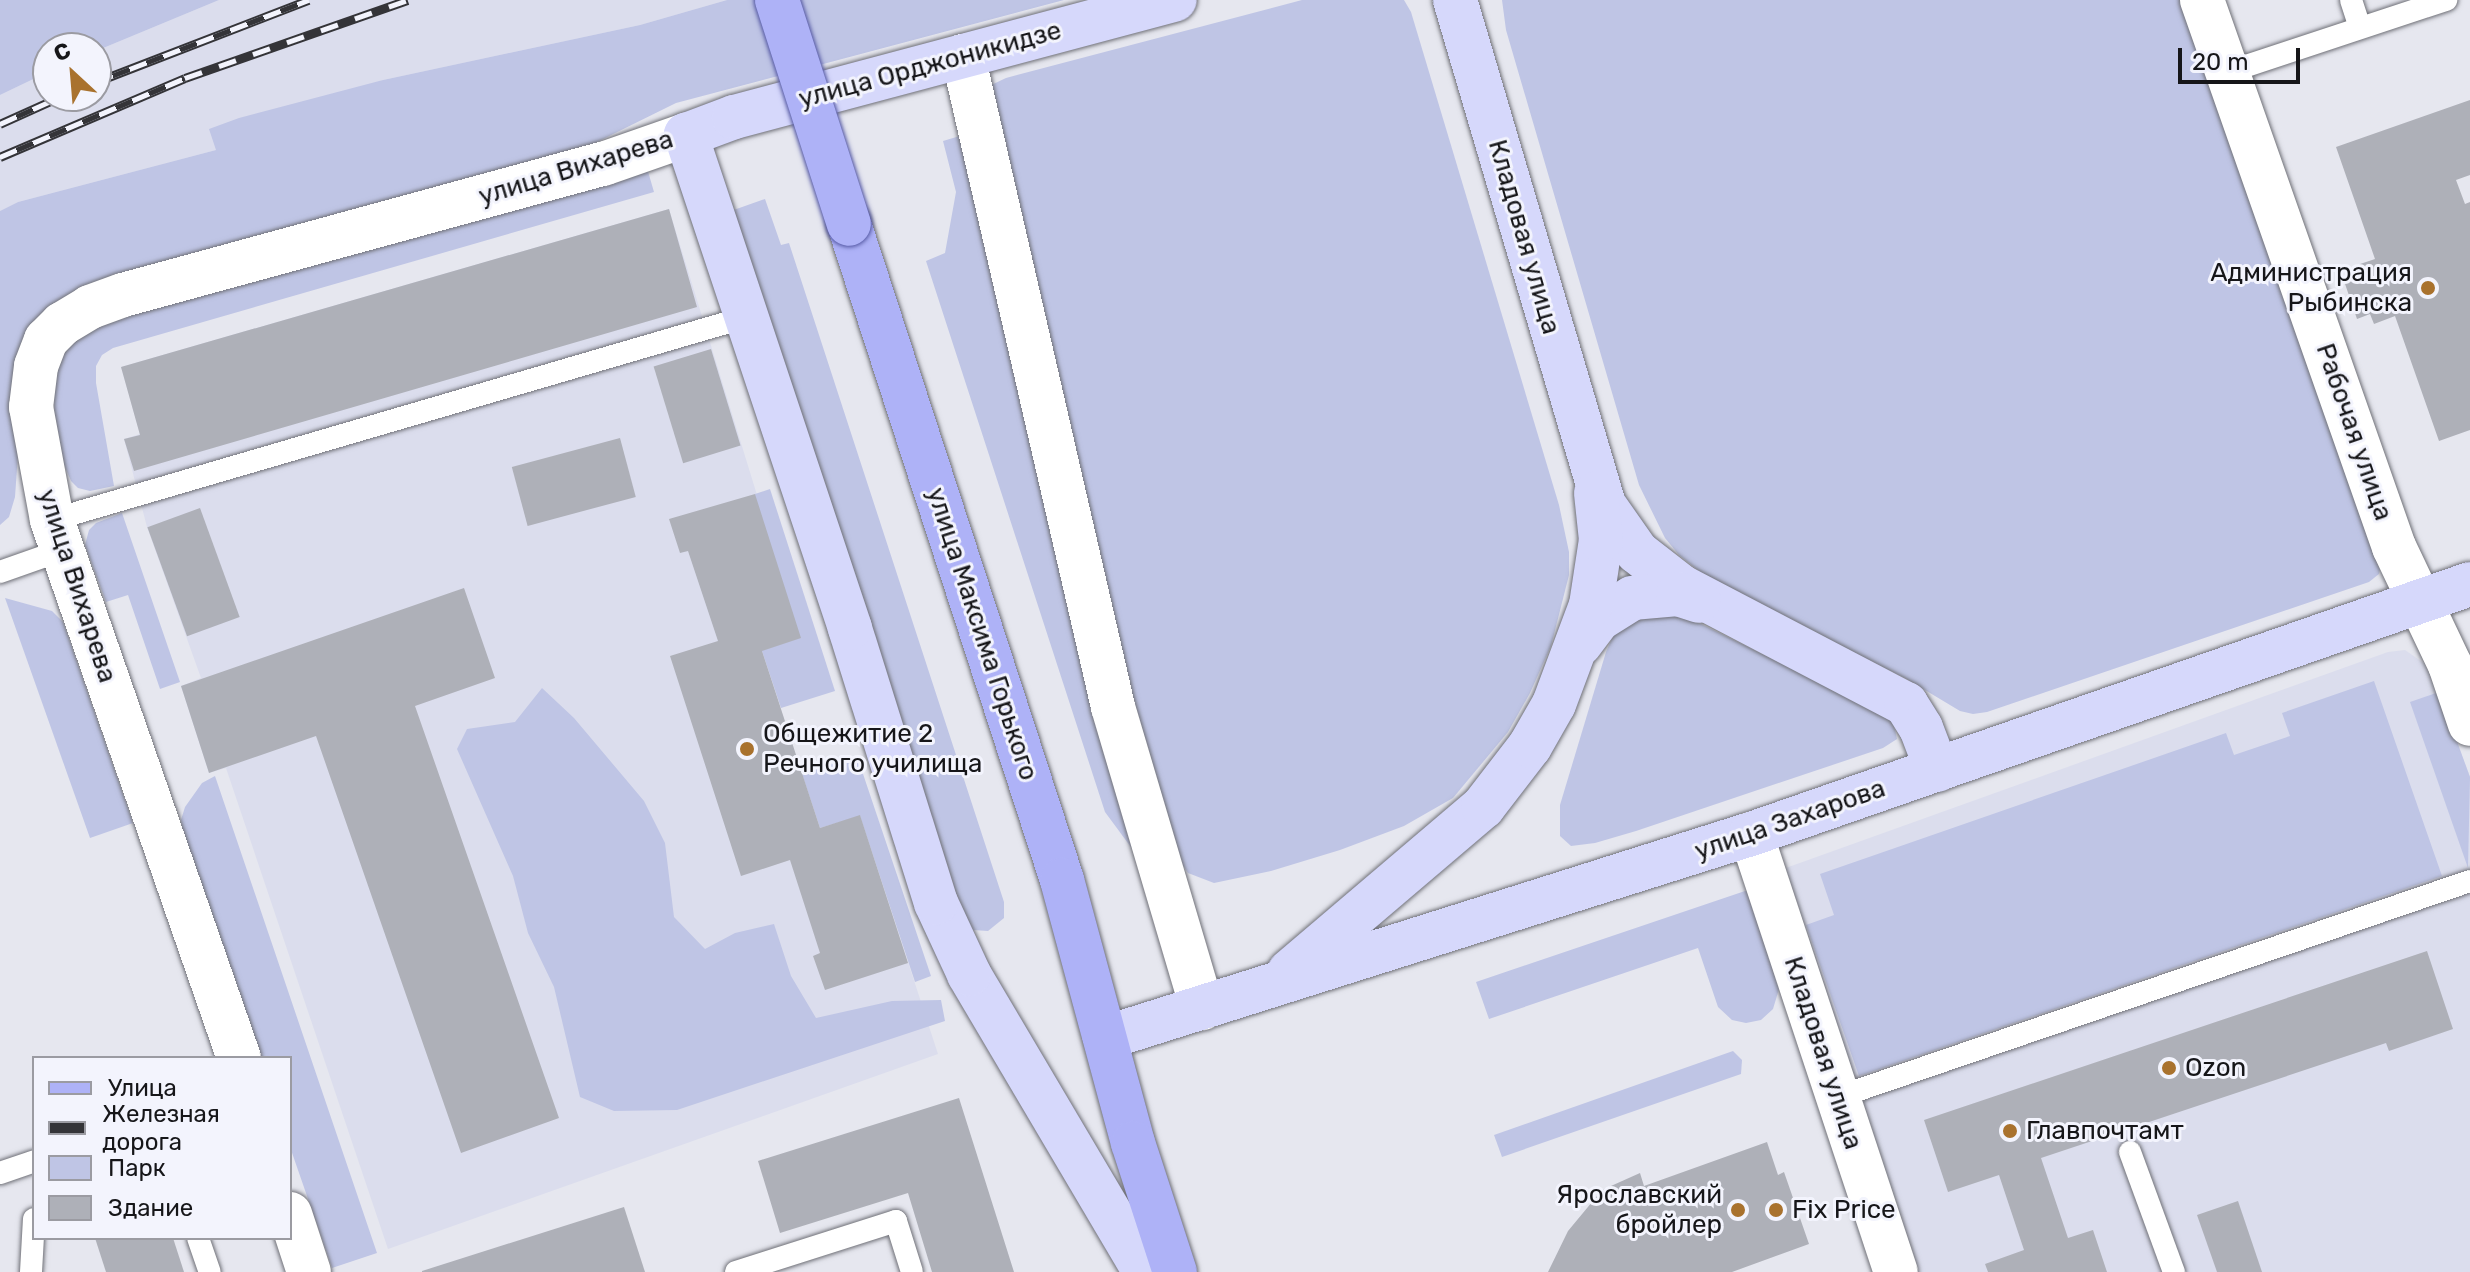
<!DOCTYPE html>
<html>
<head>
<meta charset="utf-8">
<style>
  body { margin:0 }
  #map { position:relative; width:2470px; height:1272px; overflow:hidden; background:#e6e7ef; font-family:Rubik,sans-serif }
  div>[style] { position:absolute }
  .built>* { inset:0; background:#dbdded }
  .green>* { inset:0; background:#bfc5e5 }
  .building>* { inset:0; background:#aeb0b8; transform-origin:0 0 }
  .roads { filter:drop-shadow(0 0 2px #6f7077) drop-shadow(0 0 2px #6f7077) }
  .lane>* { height:22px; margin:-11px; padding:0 11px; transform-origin:11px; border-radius:11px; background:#fff }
  .street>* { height:44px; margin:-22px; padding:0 22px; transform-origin:22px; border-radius:22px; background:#fff }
  .secondary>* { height:44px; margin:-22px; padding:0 22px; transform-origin:22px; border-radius:22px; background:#d6d8fb }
  .primary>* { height:44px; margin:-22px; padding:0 22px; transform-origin:22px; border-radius:22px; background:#aeb2f7 }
  .rail>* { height:9px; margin-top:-4.5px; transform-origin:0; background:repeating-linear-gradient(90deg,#f3f4fd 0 18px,#343438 0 36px); box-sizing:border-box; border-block:2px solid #343438 }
  .bridges { filter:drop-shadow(0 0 2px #565aa5) drop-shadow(0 0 2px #565aa5) }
  .primary-bridge>* { height:44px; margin:-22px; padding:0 22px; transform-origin:22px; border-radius:22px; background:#aeb2f7 }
  .dots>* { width:22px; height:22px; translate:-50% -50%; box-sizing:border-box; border:4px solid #f3f4fd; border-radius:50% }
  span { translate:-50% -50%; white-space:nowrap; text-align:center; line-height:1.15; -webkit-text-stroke:6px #f3f4fd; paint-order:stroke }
  .street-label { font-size:26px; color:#161619 }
  .poi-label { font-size:26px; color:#161619 }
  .right { translate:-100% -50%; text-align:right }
  .left { translate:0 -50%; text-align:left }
  .legend { position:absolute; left:32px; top:1056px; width:260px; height:184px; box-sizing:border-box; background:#f3f4fd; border:2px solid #9b9ba2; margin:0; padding:10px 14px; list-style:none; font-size:24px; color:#161619 }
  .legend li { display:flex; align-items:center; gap:16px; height:40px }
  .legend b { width:40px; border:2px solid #9b9ba2 }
  .north { position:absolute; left:32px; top:32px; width:80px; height:80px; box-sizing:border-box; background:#f3f4fd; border:2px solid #9b9ba2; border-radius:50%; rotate:334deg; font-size:22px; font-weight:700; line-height:32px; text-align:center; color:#161619 }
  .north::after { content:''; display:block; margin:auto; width:28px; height:36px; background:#a9722e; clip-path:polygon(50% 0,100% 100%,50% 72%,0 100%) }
  .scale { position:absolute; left:2178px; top:48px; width:122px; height:36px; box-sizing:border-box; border:4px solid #161619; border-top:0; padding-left:10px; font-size:24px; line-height:28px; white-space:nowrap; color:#161619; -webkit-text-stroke:6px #f3f4fd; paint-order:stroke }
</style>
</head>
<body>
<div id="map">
  <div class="built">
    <div style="clip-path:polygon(219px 0,727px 0,640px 25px,383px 80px,216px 150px,18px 202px,0 211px,0 95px,48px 72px,48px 96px,96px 96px,96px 51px)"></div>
    <div style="clip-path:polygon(669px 209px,801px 638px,762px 651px,819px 828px,860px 815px,938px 1054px,388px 1249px,226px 768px,209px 773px,181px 686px,201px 678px,147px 527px,124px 439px,140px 434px,121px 367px)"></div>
    <div style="clip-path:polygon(2405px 650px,2428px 666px,2470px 777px,2470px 1272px,1916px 1272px,1783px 869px,2388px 652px)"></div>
  </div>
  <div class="green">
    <div style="clip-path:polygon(0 0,219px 0,96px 51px,96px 48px,48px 48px,48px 72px,0 95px)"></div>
    <div style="clip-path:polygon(727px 0,1064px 0,676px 103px,595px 143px,116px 281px,85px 293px,19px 440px,15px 497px,9px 517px,0 525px,0 211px,18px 202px,216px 150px,209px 129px,239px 118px,383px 80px,640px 25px)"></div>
    <div style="clip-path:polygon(1302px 0,1404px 0,1411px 12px,1559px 505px,1569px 552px,1569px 575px,1551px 646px,1530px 693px,1508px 732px,1453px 798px,1404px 826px,1340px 850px,1271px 871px,1214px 883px,1188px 873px,1163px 836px,987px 87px,1006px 78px)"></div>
    <div style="clip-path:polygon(1502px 0,2183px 0,2380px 569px,2379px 574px,2369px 582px,1987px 712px,1973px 714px,1960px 711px,1905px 678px,1717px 585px,1679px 555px,1665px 538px,1639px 485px,1506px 30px)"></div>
    <div style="clip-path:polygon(970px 133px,1136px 854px,1105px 812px,926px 261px,945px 253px,956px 192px,943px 141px)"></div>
    <div style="clip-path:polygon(647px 168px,654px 192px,113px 348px,102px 355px,96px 366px,96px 383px,114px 486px,90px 491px,78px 488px,71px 481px,62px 460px,55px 430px,54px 396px,55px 373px,71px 339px,112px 318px)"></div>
    <div style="clip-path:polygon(765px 199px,781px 245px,789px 243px,1004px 902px,1004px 918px,988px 931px,973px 930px,966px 924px,728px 212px)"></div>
    <div style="clip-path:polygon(770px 489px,835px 691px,781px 708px,762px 651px,755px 494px)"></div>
    <div style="clip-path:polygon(122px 513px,180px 682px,160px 689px,128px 595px,106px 602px,85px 545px,89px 530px,96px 523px)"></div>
    <div style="clip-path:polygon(5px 598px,52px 611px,63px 622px,133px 823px,90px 838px)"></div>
    <div style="clip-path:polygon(1675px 616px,1701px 624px,1883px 713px,1893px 721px,1897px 739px,1883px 748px,1636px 831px,1595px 843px,1571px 846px,1560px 836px,1560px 805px,1606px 652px,1613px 636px,1625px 625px,1639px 618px)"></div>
    <div style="clip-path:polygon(2374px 681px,2442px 876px,1859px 1076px,1806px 925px,1834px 915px,1820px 874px,2226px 733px,2234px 755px,2290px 736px,2282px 713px)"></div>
    <div style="clip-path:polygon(542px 688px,574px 718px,644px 801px,665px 843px,674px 917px,705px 949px,735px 933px,774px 924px,791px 976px,816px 1018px,892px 1001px,941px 1000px,945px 1021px,677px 1110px,614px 1111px,580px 1097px,554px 987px,528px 933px,513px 876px,457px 749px,467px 729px,515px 722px)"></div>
    <div style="clip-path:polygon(2439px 692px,2470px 777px,2468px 868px,2410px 702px)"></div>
    <div style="clip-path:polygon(857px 756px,931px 976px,915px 982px,860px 816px,820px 828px,802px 774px)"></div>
    <div style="clip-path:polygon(215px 776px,377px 1253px,332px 1268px,290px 1147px,290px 1058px,259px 1058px,183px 835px,181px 820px,185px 807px,202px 783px)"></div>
    <div style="clip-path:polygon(1745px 891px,1749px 891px,1782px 979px,1773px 1009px,1761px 1020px,1746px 1023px,1732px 1020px,1718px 1007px,1698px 948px,1489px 1019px,1476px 982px)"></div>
    <div style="clip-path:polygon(1733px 1051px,1742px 1060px,1741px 1074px,1502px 1157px,1494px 1135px)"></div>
  </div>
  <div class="building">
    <div style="clip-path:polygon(2470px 100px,2470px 175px,2456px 180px,2465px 204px,2470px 202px,2470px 430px,2439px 441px,2395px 316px,2374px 324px,2370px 314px,2357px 319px,2343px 278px,2356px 274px,2354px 266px,2375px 259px,2336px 147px)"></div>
    <div style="clip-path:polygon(669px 209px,697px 307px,134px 471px,124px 439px,140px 435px,121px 367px)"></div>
    <div style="left:711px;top:349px;width:101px;height:60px;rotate:73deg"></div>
    <div style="left:620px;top:438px;width:61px;height:112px;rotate:75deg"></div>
    <div style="clip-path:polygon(755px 494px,801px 638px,762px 651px,820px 828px,860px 815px,908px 963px,825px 990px,813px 956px,820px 953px,790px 860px,741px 876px,670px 656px,718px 641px,688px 551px,680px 553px,669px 519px)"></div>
    <div style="left:200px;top:508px;width:116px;height:56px;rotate:70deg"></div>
    <div style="clip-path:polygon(464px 588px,495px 678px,415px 706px,559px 1118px,461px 1153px,316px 736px,209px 773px,181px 686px)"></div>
    <div style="clip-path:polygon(2427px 951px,2453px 1029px,2389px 1051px,2386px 1043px,2041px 1158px,2068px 1238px,2093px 1230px,2107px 1272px,1988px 1272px,1985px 1264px,2024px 1250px,1999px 1175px,1948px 1192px,1924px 1120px)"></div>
    <div style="clip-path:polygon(959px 1098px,1014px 1272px,932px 1272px,908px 1193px,780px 1233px,758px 1161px)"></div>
    <div style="clip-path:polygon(1767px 1142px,1778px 1175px,1784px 1172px,1809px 1244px,1732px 1272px,1548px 1272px,1568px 1231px,1602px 1190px,1640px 1173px,1644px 1186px)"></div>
    <div style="clip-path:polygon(2238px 1201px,2262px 1272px,2217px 1272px,2197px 1215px)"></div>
    <div style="clip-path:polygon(624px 1207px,645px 1272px,422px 1272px,422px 1271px)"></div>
    <div style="clip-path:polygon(95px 1238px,173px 1238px,184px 1272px,106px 1272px)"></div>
  </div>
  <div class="roads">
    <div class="lane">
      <div style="left:2351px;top:0;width:29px;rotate:72deg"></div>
      <div style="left:2228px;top:72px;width:230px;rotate:-18.3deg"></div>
      <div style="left:52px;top:520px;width:723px;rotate:-16.3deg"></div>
      <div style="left:0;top:572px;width:66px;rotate:-19.5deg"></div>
      <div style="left:1838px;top:1097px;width:668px;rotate:-18.87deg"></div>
      <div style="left:2130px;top:1152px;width:128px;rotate:69.9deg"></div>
      <div style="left:0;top:1173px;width:36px;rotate:-19deg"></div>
      <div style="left:198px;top:1238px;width:36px;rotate:71deg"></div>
      <div style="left:31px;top:1272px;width:53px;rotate:-86.8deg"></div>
      <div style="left:736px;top:1272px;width:168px;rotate:-17.7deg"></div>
      <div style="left:896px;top:1221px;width:53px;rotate:72.6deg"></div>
    </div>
    <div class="street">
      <div style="left:2202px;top:0;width:580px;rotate:70.66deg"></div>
      <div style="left:2394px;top:547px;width:131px;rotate:64.6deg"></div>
      <div style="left:2450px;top:665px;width:62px;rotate:71.3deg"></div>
      <div style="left:963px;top:56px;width:668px;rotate:77.02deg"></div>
      <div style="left:1113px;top:707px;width:314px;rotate:73.5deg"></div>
      <div style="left:1751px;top:834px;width:461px;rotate:71.7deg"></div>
      <div style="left:239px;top:1058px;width:570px;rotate:-109.17deg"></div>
      <div style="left:52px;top:520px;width:115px;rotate:-100.5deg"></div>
      <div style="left:31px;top:407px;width:41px;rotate:-83deg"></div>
      <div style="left:36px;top:366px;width:28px;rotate:-69deg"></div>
      <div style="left:46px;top:340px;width:23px;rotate:-45deg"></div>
      <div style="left:62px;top:324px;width:33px;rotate:-31deg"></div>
      <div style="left:90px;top:307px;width:35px;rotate:-20deg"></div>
      <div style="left:123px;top:295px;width:498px;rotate:-15.3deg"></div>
      <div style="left:603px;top:164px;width:88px;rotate:-19.3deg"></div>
      <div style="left:290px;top:1214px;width:61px;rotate:71.9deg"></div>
    </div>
    <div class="secondary">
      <div style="left:1455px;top:0;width:527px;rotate:73.56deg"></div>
      <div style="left:1604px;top:505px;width:57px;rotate:54.9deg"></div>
      <div style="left:1637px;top:552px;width:57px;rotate:37.9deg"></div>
      <div style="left:1682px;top:587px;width:253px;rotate:27.6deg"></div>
      <div style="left:1906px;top:704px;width:28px;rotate:58deg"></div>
      <div style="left:1921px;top:728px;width:45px;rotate:69.1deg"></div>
      <div style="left:1580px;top:644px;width:31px;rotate:-53deg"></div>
      <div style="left:1599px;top:619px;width:39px;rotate:-32deg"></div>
      <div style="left:1632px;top:598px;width:46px;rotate:-5deg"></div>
      <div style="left:1678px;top:594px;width:22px;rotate:18deg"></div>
      <div style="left:1289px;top:972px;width:255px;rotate:-40.4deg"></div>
      <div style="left:1483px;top:807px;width:77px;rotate:-52.4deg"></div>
      <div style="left:1530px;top:746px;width:48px;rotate:-60.3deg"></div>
      <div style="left:1554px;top:704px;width:106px;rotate:-69.5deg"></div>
      <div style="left:1591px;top:605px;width:66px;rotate:-81.3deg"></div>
      <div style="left:1601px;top:540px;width:47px;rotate:-96.1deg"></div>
      <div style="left:1105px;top:1038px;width:677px;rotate:-17.53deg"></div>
      <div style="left:1751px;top:834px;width:761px;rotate:-19.17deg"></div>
      <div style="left:1145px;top:1272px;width:346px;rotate:-120.6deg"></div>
      <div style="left:969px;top:974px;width:78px;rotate:-114.9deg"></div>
      <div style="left:936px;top:903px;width:288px;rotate:-107.4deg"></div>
      <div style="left:850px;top:628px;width:520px;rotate:-108.4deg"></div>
      <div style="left:686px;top:135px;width:51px;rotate:-20.6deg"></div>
      <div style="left:734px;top:117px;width:456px;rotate:-14.9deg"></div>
    </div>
    <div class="primary">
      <div style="left:849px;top:224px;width:690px;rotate:72.01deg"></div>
      <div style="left:1062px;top:880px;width:272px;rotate:74.9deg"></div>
      <div style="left:1133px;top:1143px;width:136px;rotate:72deg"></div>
    </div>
  </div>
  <div class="rail">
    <div style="left:96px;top:82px;width:228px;rotate:-21.1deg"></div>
    <div style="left:0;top:124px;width:68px;rotate:-24.3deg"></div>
    <div style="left:0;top:157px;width:201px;rotate:-23.1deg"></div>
    <div style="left:185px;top:78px;width:236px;rotate:-19.3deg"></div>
  </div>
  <div class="bridges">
    <div class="primary-bridge">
      <div style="left:777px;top:0;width:235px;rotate:72.2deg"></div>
    </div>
  </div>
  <div class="dots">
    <div style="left:2428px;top:288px;background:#a9722e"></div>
    <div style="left:747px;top:749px;background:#a9722e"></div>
    <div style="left:2169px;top:1068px;background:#a9722e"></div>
    <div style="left:2010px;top:1131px;background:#a9722e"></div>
    <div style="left:1738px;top:1210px;background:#a9722e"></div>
    <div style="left:1776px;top:1210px;background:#a9722e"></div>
  </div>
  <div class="street-label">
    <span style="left:930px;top:65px;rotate:-15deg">улица Орджоникидзе</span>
    <span style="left:576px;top:168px;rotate:-17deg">улица Вихарева</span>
    <span style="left:1524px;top:237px;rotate:74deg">Кладовая улица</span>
    <span style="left:2354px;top:432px;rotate:71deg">Рабочая улица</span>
    <span style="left:77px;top:586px;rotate:72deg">улица Вихарева</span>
    <span style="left:982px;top:634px;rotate:72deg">улица Максима Горького</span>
    <span style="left:1790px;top:820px;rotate:-19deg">улица Захарова</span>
    <span style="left:1823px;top:1053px;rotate:72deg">Кладовая улица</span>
  </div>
  <div class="poi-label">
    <span class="right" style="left:2412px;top:288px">Администрация<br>Рыбинска</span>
    <span class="left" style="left:763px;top:749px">Общежитие 2<br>Речного училища</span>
    <span class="left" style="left:2185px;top:1068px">Ozon</span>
    <span class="left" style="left:2026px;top:1131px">Главпочтамт</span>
    <span class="right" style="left:1722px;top:1210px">Ярославский<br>бройлер</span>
    <span class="left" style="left:1792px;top:1210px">Fix Price</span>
  </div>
  <ul class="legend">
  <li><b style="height:10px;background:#aeb2f7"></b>Улица</li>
  <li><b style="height:10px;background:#343438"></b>Железная дорога</li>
  <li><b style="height:22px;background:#bfc5e5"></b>Парк</li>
  <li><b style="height:22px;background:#aeb0b8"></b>Здание</li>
  </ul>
  <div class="north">С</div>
  <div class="scale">20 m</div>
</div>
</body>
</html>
